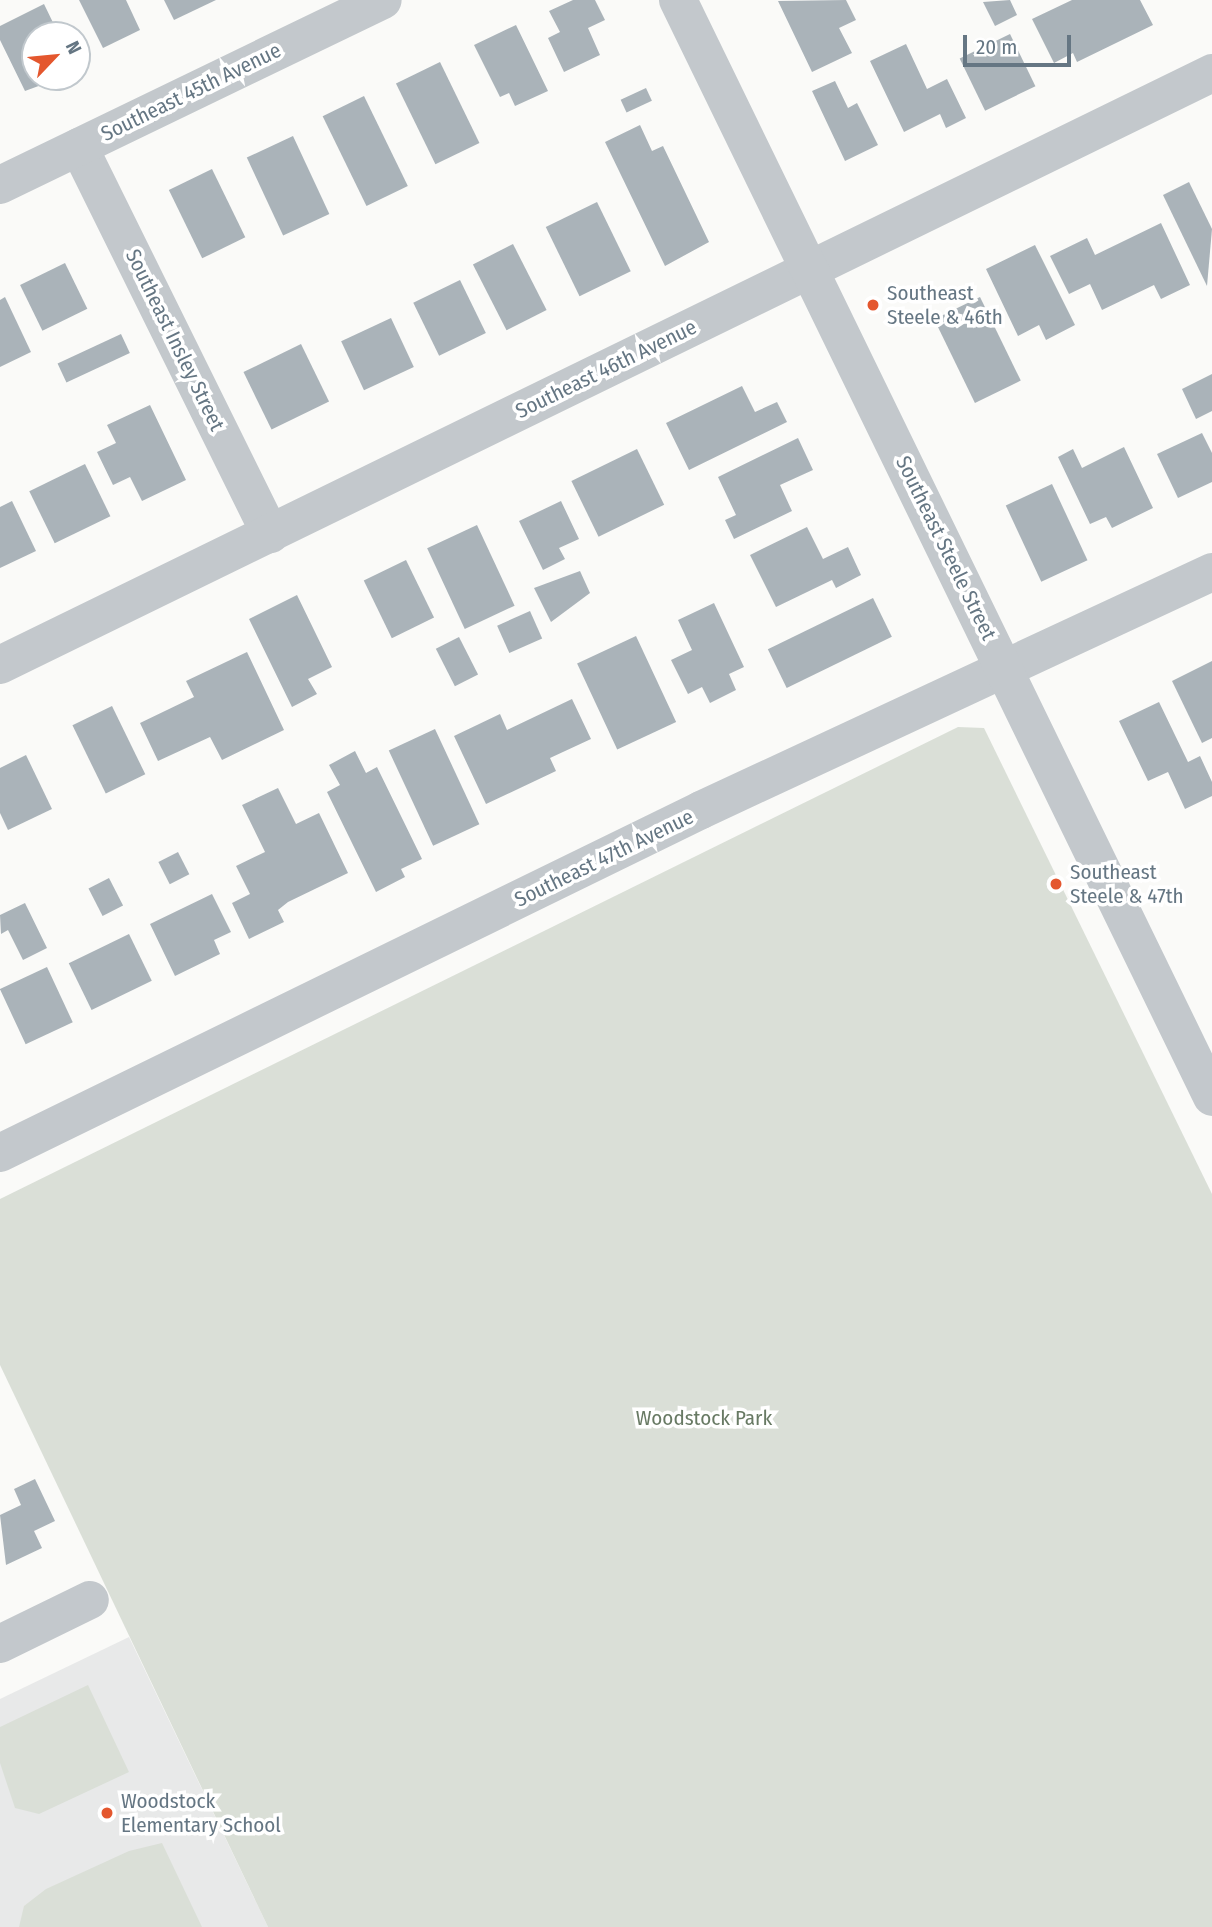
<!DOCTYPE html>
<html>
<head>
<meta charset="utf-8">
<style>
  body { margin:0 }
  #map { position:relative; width:1212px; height:1927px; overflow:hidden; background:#fafaf8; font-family:"Fira Sans Condensed",sans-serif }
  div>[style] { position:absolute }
  .built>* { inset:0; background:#e8e9e9 }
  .green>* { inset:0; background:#dadfd7 }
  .building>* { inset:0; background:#aab3b9; transform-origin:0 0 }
  .minor>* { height:38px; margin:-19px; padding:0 19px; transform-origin:19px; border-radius:19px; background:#c3c8cc }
  .tertiary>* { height:38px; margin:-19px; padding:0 19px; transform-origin:19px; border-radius:19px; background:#c3c8cc }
  .dots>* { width:19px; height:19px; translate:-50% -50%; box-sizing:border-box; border:4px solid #fff; border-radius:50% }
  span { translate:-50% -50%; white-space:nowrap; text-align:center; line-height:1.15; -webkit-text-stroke:7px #fff; paint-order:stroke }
  .street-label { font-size:21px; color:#657683 }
  .poi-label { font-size:21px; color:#657683 }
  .left { translate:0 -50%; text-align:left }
  .park-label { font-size:21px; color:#687a64 }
  .north { position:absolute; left:21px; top:21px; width:70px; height:70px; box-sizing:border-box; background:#fff; border:2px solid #c1c8cd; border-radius:50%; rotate:64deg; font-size:19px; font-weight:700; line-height:28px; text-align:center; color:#657683 }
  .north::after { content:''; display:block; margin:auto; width:24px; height:32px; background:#e4572e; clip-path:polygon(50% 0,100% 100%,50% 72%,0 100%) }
  .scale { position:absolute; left:963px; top:35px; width:108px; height:32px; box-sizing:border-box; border:4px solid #657683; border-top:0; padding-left:9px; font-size:21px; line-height:24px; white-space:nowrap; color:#657683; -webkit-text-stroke:5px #fff; paint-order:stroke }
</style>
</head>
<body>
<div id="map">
  <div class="built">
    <div style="clip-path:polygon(129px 1637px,268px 1927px,0 1927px,0 1699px)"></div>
  </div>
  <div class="green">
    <div style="clip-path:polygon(958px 727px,984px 728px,1212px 1194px,1212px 1927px,268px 1927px,0 1365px,0 1199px)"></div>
    <div style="clip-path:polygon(88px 1685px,129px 1772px,39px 1814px,15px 1808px,0 1763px,0 1727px)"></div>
    <div style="clip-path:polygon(162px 1843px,202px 1927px,19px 1927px,24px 1906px,46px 1889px,129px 1851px)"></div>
  </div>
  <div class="building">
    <div style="clip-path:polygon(79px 0,126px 0,140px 30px,103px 48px)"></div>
    <div style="clip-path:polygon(164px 0,216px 0,174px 20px)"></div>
    <div style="clip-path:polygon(573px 0,595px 0,605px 20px,588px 28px,600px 55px,564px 72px,548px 38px,560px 32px,549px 11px)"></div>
    <div style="clip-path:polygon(846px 0,856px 20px,839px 28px,852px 53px,812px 72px,778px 1px)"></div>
    <div style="clip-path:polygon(1010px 0,1017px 15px,995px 26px,983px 2px)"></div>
    <div style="clip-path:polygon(1072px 0,1140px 0,1153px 25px,1077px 62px,1073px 53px,1054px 63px,1032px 19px)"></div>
    <div style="clip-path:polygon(44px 4px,59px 35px,35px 35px,35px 77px,63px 77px,25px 91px,0 40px,0 26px)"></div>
    <div style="clip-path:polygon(516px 25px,548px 91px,515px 106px,509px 93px,500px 97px,474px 45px)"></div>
    <div style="left:1010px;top:34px;width:58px;height:56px;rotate:64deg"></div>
    <div style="clip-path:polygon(906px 44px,927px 89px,947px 79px,966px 118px,946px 128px,940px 114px,904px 132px,870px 61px)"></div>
    <div style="left:440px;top:62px;width:90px;height:49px;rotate:64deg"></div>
    <div style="clip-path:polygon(835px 81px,848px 108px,857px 103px,878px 145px,845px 161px,812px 91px)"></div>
    <div style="left:646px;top:88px;width:14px;height:28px;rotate:65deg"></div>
    <div style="left:364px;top:96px;width:100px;height:46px;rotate:64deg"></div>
    <div style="clip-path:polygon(640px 125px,652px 151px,663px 146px,709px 242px,665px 266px,605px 142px)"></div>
    <div style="left:293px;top:136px;width:86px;height:51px;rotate:65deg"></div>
    <div style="left:212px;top:169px;width:76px;height:48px;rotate:64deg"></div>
    <div style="clip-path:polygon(1189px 182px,1212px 229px,1207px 286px,1163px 195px)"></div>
    <div style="left:597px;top:202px;width:77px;height:57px;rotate:64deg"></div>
    <div style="clip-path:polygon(1161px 223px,1190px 285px,1161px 299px,1154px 285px,1102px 310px,1090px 284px,1069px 294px,1050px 256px,1087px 238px,1095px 255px)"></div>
    <div style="left:513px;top:244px;width:74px;height:45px;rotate:63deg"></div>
    <div style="clip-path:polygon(1035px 245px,1075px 325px,1046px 340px,1039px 325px,1018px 336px,986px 269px)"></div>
    <div style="left:65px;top:263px;width:51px;height:50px;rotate:64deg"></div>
    <div style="left:460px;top:280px;width:59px;height:52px;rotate:64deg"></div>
    <div style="clip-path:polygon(5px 297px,31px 352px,0 367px,0 300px)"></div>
    <div style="left:980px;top:297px;width:93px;height:51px;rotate:64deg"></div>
    <div style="left:391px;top:318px;width:54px;height:55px;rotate:65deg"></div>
    <div style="left:121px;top:334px;width:21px;height:70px;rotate:65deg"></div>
    <div style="left:301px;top:344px;width:64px;height:64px;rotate:64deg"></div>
    <div style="clip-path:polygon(1212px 374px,1212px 411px,1196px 419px,1182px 389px)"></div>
    <div style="clip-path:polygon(742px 386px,755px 412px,777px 402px,787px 422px,689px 470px,666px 423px)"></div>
    <div style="clip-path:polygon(150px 405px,186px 480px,142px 501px,130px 477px,113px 485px,97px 452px,116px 443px,107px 425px)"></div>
    <div style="clip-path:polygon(1202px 433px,1212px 453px,1212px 482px,1178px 498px,1157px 454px)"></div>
    <div style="clip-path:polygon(798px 438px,813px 470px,780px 485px,792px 511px,734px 539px,725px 520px,736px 515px,718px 477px)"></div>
    <div style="clip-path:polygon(1124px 447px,1153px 508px,1112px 528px,1106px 517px,1090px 524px,1058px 457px,1073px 449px,1082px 468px)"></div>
    <div style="left:637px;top:449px;width:62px;height:73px;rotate:64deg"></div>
    <div style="left:85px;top:464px;width:58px;height:62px;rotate:64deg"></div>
    <div style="left:1052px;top:484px;width:84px;height:51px;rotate:65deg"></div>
    <div style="clip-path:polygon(12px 501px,36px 551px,0 568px,0 507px)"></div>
    <div style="clip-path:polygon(561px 501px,579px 539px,559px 548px,565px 559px,543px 570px,519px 521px)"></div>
    <div style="left:477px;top:525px;width:89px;height:55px;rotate:65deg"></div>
    <div style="clip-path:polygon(807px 527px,823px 559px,848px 547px,861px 575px,836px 588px,832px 580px,776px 607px,750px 555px)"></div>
    <div style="left:406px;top:560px;width:64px;height:47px;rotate:64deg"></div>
    <div style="clip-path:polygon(580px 571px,590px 593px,551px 622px,534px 588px)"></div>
    <div style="clip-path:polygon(297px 595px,332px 667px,308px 679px,317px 694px,292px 707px,249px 619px)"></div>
    <div style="left:873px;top:598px;width:43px;height:117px;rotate:64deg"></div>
    <div style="clip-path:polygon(714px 603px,744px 667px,729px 674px,736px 690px,710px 703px,702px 687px,688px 694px,671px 660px,692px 650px,678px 620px)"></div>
    <div style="left:530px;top:611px;width:30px;height:36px;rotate:66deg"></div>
    <div style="left:636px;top:636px;width:95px;height:65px;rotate:65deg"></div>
    <div style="left:459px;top:637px;width:42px;height:26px;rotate:63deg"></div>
    <div style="clip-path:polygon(247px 652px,284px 730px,222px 760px,210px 737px,158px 761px,140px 723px,194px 697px,186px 681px)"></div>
    <div style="clip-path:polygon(1212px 661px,1212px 738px,1202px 743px,1172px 681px)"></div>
    <div style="clip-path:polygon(572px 699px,591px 739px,550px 758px,556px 771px,486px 804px,454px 736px,500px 714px,507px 730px)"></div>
    <div style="clip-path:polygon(1159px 702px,1188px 762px,1200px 756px,1212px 782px,1212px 796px,1185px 809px,1168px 772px,1148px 781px,1119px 721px)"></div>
    <div style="left:112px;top:706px;width:76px;height:44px;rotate:64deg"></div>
    <div style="left:435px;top:729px;width:105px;height:51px;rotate:65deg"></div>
    <div style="clip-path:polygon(355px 751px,366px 773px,377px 767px,422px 859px,401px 869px,405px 877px,376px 892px,327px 792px,340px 785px,329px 765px)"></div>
    <div style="clip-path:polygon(26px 755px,52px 809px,8px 830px,0 813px,0 768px)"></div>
    <div style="clip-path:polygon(278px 788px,296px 824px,319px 813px,348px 873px,288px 902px,278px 910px,284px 922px,249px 939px,232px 903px,250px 894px,236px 866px,265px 852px,242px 805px)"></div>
    <div style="left:178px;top:852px;width:25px;height:22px;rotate:63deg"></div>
    <div style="left:109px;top:878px;width:31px;height:23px;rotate:63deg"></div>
    <div style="clip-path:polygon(212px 894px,231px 932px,214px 940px,220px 954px,175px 976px,150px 924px)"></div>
    <div style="clip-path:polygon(25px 903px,47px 948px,23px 960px,8px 930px,1px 934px,0 915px)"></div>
    <div style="left:129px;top:934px;width:52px;height:67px;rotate:64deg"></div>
    <div style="left:47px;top:967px;width:61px;height:52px;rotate:65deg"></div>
    <div style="clip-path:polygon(35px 1479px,55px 1521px,34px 1531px,42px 1548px,6px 1565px,0 1515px,21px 1505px,14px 1489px)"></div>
  </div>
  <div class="minor">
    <div style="left:79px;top:147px;width:432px;rotate:63.7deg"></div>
    <div style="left:0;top:185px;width:425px;rotate:-25.8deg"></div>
    <div style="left:0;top:665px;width:1349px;rotate:-26.03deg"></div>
    <div style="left:0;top:1153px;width:780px;rotate:-26.07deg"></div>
    <div style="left:701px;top:810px;width:564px;rotate:-24.97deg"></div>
    <div style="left:0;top:1644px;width:100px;rotate:-26.1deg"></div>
  </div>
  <div class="tertiary">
    <div style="left:678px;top:0;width:1220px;rotate:64.04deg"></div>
  </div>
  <div class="dots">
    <div style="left:873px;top:305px;background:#e4572e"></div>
    <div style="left:1056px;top:884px;background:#e4572e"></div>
    <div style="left:107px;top:1813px;background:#e4572e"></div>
  </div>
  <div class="street-label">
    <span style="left:191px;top:92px;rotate:-26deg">Southeast 45th Avenue</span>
    <span style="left:175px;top:340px;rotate:64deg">Southeast Insley Street</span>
    <span style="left:606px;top:369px;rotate:-26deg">Southeast 46th Avenue</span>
    <span style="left:946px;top:548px;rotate:64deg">Southeast Steele Street</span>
    <span style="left:604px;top:858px;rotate:-26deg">Southeast 47th Avenue</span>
  </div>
  <div class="poi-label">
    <span class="left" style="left:887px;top:305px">Southeast<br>Steele &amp; 46th</span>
    <span class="left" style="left:1070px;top:884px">Southeast<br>Steele &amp; 47th</span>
    <span class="left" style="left:121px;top:1813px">Woodstock<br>Elementary School</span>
  </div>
  <div class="park-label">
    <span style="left:704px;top:1418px">Woodstock Park</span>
  </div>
  <div class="north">N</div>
  <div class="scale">20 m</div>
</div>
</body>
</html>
